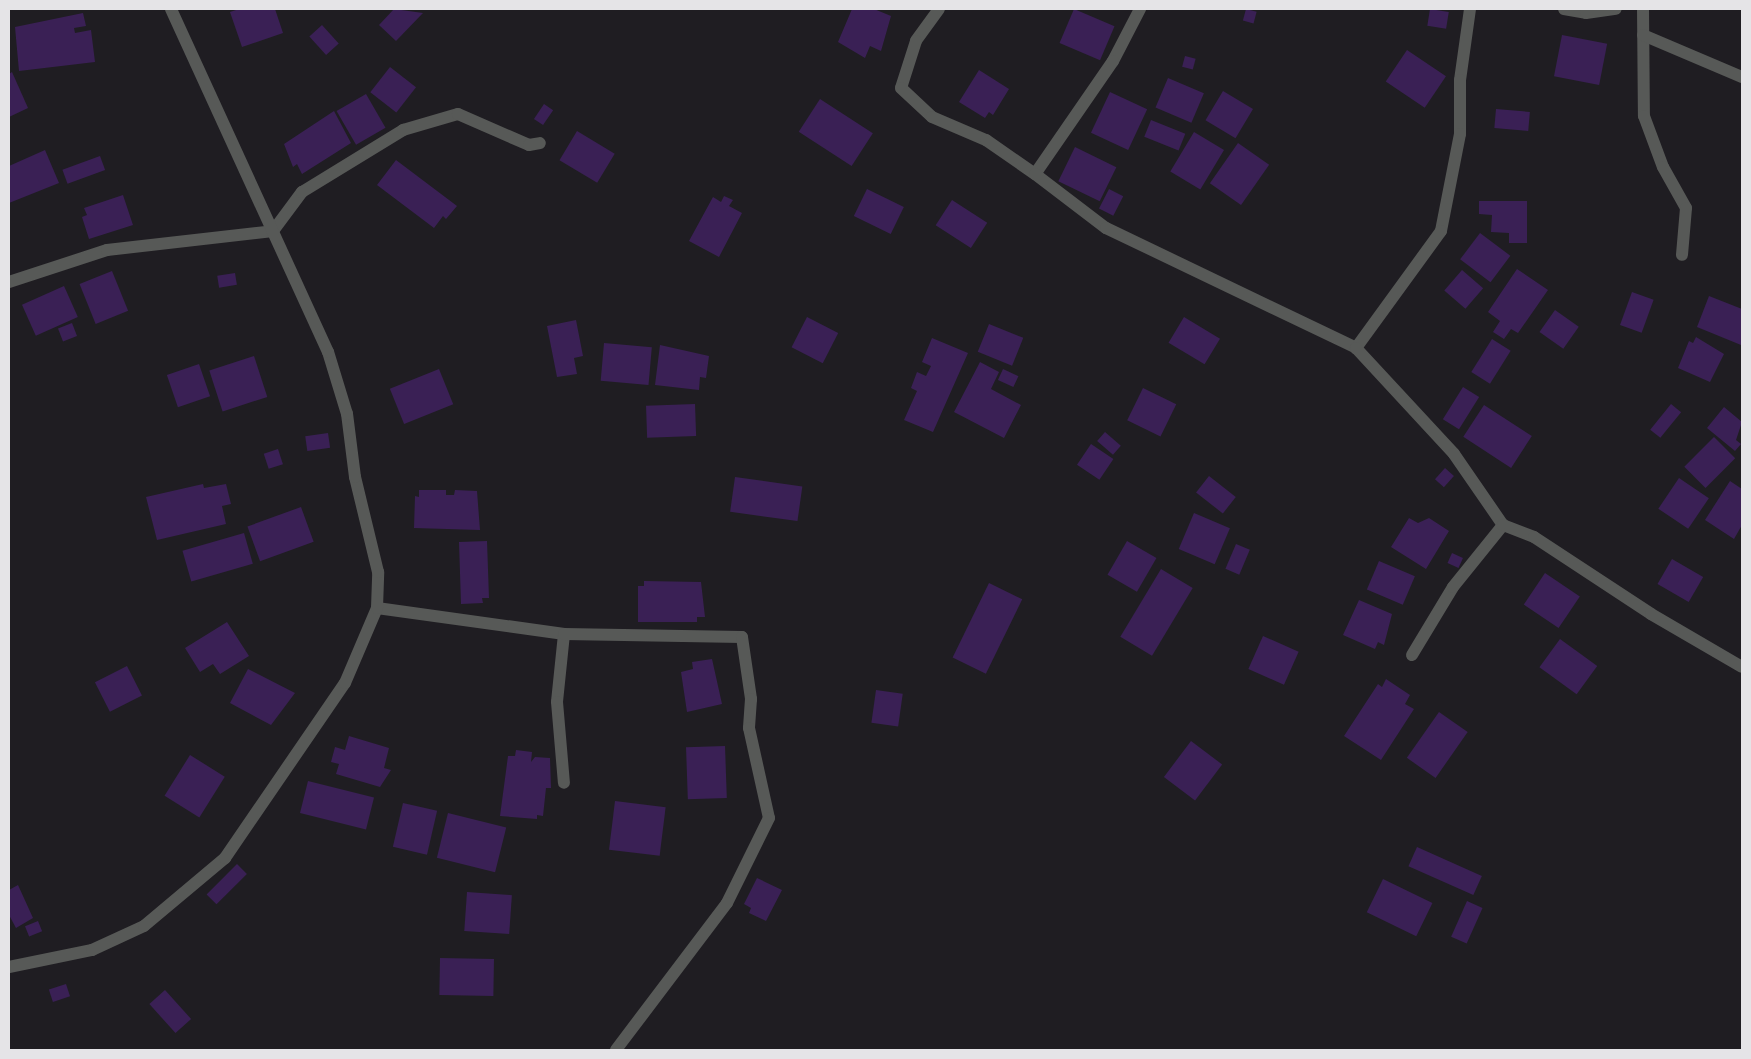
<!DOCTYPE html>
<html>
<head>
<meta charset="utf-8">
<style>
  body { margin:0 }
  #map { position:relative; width:1751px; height:1059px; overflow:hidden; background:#1f1d22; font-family:"Sofia Sans Condensed",sans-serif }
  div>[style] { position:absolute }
  .building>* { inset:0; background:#3a2055; transform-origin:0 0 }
  .minor>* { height:12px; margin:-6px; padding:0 6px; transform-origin:6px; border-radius:6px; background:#575957 }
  span { translate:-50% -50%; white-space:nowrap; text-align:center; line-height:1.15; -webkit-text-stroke:4px #161418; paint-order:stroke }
  .frame { position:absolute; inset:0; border:10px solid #e5e4e7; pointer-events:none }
</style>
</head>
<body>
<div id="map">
  <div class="building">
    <div style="clip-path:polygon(239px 9px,275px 9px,283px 33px,242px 47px,230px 12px)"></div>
    <div style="clip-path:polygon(394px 9px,423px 13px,396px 41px,379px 25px)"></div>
    <div style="clip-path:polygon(852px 9px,874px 9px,891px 16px,881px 51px,870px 46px,865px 58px,838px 42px)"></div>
    <div style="left:1074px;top:9px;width:44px;height:37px;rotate:23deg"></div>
    <div style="left:1246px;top:9px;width:11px;height:12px;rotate:15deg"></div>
    <div style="left:1430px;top:9px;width:19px;height:17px;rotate:9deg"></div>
    <div style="clip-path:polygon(83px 13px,86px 26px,74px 28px,75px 33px,91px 30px,95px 62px,19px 71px,15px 27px)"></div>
    <div style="left:322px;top:25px;width:25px;height:17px;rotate:48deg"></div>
    <div style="left:1562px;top:35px;width:46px;height:42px;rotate:11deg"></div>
    <div style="left:1407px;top:50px;width:47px;height:38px;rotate:34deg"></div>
    <div style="left:1185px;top:56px;width:11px;height:11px;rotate:15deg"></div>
    <div style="left:390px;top:67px;width:33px;height:32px;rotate:38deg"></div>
    <div style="clip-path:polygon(979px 70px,1009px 89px,993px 115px,989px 112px,985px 118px,959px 102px)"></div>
    <div style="clip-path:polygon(12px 72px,28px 108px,9px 117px,9px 74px)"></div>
    <div style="left:1168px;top:78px;width:39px;height:32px;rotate:23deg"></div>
    <div style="left:1223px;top:91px;width:35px;height:34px;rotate:31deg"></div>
    <div style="left:1110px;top:92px;width:41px;height:45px;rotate:25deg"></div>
    <div style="left:366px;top:94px;width:39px;height:34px;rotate:60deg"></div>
    <div style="left:820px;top:99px;width:63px;height:39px;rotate:33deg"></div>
    <div style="left:544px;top:104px;width:11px;height:18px;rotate:34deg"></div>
    <div style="left:1496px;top:109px;width:34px;height:19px;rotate:5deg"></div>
    <div style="clip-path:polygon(334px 111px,351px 143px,302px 174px,297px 164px,293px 167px,284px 144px)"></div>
    <div style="left:1151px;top:120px;width:37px;height:18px;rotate:22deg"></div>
    <div style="left:577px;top:131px;width:44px;height:34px;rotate:31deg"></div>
    <div style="left:1194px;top:132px;width:35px;height:46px;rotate:31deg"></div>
    <div style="left:1238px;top:143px;width:38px;height:49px;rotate:35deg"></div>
    <div style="left:1075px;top:147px;width:46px;height:38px;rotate:26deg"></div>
    <div style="clip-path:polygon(45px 150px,59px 183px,9px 203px,9px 166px)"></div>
    <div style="left:100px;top:156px;width:15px;height:40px;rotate:70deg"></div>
    <div style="clip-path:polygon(396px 160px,457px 206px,446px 219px,443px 216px,434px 228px,377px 185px)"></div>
    <div style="left:867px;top:189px;width:41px;height:30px;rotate:26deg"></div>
    <div style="left:1109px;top:189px;width:16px;height:22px;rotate:27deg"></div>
    <div style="clip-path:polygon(123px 195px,133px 225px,89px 239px,82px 217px,87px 215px,84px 208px)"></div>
    <div style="clip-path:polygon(724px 196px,733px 200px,729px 206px,742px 213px,719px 257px,689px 241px,713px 197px,721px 202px)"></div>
    <div style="left:952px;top:200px;width:42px;height:30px;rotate:33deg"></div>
    <div style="clip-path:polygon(1479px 201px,1527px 201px,1527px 243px,1509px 243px,1509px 233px,1491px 232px,1492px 215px,1479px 214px)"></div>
    <div style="left:1480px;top:233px;width:38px;height:33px;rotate:37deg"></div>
    <div style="clip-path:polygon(1517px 269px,1548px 290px,1518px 333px,1511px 329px,1504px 339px,1493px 332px,1500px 321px,1488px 312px)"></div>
    <div style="left:1462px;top:270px;width:28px;height:27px;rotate:41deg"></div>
    <div style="left:112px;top:271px;width:43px;height:35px;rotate:68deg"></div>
    <div style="left:235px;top:273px;width:12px;height:18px;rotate:81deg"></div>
    <div style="left:64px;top:286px;width:34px;height:46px;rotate:66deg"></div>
    <div style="left:1632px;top:292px;width:23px;height:35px;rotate:20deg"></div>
    <div style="clip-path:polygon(1709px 296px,1742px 309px,1741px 345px,1697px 327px)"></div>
    <div style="left:1555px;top:310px;width:29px;height:27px;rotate:35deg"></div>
    <div style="left:807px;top:317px;width:35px;height:34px;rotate:27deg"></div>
    <div style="left:1184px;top:317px;width:42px;height:30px;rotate:31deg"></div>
    <div style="clip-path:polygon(576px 320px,583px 356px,574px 358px,577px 374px,557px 377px,547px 326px)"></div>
    <div style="left:72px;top:323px;width:14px;height:15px;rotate:69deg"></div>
    <div style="left:989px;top:324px;width:37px;height:30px;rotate:22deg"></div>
    <div style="clip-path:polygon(1696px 337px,1724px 354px,1710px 382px,1678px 368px,1689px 341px,1693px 343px)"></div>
    <div style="clip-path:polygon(932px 338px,968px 353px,933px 432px,904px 420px,917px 391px,911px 388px,917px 372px,926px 376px,931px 366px,922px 362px)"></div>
    <div style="left:1492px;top:339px;width:22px;height:39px;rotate:32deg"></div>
    <div style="left:604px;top:343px;width:48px;height:38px;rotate:5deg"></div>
    <div style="clip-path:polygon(660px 345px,709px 356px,706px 378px,700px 377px,699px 390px,655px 385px)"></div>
    <div style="left:254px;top:356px;width:43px;height:47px;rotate:72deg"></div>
    <div style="clip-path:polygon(980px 362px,999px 372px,991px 389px,1021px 405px,1004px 438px,954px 412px)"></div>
    <div style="left:199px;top:364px;width:34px;height:34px;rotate:71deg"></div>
    <div style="left:439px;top:369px;width:38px;height:53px;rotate:68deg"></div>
    <div style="left:1003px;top:369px;width:17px;height:12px;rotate:25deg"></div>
    <div style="left:1463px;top:387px;width:19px;height:38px;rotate:32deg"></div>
    <div style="left:1143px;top:388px;width:37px;height:36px;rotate:26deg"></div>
    <div style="left:695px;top:404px;width:32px;height:49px;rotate:88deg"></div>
    <div style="left:1671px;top:404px;width:13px;height:33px;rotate:39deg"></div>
    <div style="left:1484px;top:405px;width:57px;height:38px;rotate:33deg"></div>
    <div style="clip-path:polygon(1724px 407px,1742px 422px,1736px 440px,1741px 444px,1735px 451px,1707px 428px)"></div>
    <div style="left:1105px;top:432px;width:21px;height:12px;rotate:41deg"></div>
    <div style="left:328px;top:433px;width:15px;height:23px;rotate:82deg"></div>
    <div style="left:1714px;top:437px;width:30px;height:42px;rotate:45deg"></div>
    <div style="left:1091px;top:444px;width:27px;height:25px;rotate:34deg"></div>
    <div style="left:278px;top:449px;width:16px;height:15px;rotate:72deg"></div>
    <div style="left:1445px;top:468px;width:12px;height:15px;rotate:42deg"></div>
    <div style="left:1209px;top:476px;width:34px;height:21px;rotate:38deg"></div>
    <div style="left:735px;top:477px;width:68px;height:35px;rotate:8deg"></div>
    <div style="left:1679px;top:478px;width:36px;height:37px;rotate:34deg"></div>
    <div style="clip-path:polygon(1730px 481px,1742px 489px,1742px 525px,1734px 539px,1705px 520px)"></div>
    <div style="clip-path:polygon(203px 484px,204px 488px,226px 484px,231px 504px,222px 506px,226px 524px,157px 540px,146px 497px)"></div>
    <div style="clip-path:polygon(419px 490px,446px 490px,446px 495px,454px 495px,455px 490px,477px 491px,480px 530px,414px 528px,415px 496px,419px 497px)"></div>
    <div style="left:301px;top:507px;width:37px;height:57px;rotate:70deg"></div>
    <div style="left:1194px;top:513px;width:39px;height:39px;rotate:23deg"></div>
    <div style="clip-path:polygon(1409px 518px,1418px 523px,1429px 518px,1449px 531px,1426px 569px,1391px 547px)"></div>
    <div style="left:244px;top:533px;width:32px;height:64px;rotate:74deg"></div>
    <div style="clip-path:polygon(487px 541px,489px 598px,482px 598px,483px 603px,461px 604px,459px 542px)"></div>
    <div style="left:1127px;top:541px;width:34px;height:39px;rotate:30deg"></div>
    <div style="left:1236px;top:544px;width:15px;height:27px;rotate:23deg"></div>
    <div style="left:1452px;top:553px;width:12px;height:11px;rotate:24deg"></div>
    <div style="left:1672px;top:559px;width:36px;height:29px;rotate:30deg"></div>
    <div style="left:1379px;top:561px;width:39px;height:31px;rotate:23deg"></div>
    <div style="left:1161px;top:569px;width:37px;height:79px;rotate:31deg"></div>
    <div style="left:1545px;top:573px;width:42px;height:38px;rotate:34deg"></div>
    <div style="clip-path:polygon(644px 581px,701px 582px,705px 617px,697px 617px,697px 622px,638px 622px,638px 586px,644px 586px)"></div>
    <div style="left:989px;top:583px;width:37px;height:83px;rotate:26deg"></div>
    <div style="clip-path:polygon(1359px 600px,1392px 614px,1384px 645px,1378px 642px,1375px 649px,1343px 635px)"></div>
    <div style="clip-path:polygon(227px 622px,249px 656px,220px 674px,213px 664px,200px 672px,185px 648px)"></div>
    <div style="left:1263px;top:636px;width:39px;height:36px;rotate:24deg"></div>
    <div style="left:1560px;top:639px;width:46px;height:35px;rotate:36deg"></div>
    <div style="clip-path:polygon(712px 659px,722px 704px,687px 712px,681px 672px,693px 669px,692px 662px)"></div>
    <div style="left:127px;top:666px;width:33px;height:36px;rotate:63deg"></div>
    <div style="clip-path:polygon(248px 669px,295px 693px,271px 725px,230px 703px)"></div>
    <div style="clip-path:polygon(1386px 679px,1410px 695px,1405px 704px,1414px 709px,1381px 760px,1344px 736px,1378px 684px,1382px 687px)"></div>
    <div style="left:876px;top:690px;width:27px;height:33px;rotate:8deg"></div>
    <div style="left:1439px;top:712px;width:35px;height:56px;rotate:35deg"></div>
    <div style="clip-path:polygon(349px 736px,389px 748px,384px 768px,391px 770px,380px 787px,336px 774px,339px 764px,331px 762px,335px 747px,345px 750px)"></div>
    <div style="left:1191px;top:741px;width:39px;height:45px;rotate:37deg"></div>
    <div style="left:725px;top:746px;width:52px;height:39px;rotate:88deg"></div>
    <div style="clip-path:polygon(516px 750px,532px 752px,531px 762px,535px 757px,550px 758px,551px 788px,546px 788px,543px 816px,537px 815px,537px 819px,500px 816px,508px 756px,515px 756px)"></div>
    <div style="left:190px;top:755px;width:41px;height:48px;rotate:32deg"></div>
    <div style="left:308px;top:781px;width:68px;height:33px;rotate:14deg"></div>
    <div style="left:615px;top:801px;width:51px;height:49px;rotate:7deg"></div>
    <div style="left:403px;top:803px;width:35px;height:45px;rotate:13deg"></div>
    <div style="left:448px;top:813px;width:60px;height:46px;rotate:14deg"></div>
    <div style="left:1417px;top:847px;width:71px;height:21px;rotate:24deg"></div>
    <div style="left:237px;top:864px;width:14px;height:43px;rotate:45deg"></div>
    <div style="clip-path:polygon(757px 878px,782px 890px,766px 921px,749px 913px,751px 908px,744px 904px)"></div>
    <div style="left:1383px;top:879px;width:55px;height:37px;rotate:26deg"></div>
    <div style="clip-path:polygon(18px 885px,33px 918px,16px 928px,9px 915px,9px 890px)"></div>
    <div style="left:467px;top:892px;width:45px;height:39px;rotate:4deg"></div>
    <div style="left:1467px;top:901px;width:17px;height:39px;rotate:24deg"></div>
    <div style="left:38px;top:921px;width:11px;height:14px;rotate:68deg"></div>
    <div style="left:440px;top:958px;width:54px;height:37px;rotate:1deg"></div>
    <div style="left:66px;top:984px;width:13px;height:18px;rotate:72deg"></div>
    <div style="left:165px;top:990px;width:39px;height:21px;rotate:48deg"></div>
  </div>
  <div class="minor">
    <div style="left:939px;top:9px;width:39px;rotate:126deg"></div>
    <div style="left:916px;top:41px;width:49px;rotate:107.7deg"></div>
    <div style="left:901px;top:88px;width:42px;rotate:43.1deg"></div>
    <div style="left:932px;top:117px;width:59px;rotate:23.1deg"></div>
    <div style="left:986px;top:140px;width:60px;rotate:34.8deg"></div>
    <div style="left:1140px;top:9px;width:59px;rotate:117.4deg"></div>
    <div style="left:1113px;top:61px;width:137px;rotate:124.6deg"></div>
    <div style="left:1035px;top:174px;width:89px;rotate:37.3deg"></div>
    <div style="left:1106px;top:228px;width:277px;rotate:25.6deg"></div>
    <div style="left:1470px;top:9px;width:72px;rotate:98deg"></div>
    <div style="left:1460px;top:80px;width:54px;rotate:90deg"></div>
    <div style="left:1460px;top:134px;width:99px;rotate:101.1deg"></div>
    <div style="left:1441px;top:231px;width:145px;rotate:126deg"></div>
    <div style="left:1356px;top:348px;width:144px;rotate:47.2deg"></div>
    <div style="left:1454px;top:454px;width:86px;rotate:55.4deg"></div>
    <div style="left:1564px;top:9px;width:22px;rotate:10deg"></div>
    <div style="left:1586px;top:13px;width:30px;rotate:-8deg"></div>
    <div style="left:1643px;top:9px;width:107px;rotate:89.5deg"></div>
    <div style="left:1644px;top:116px;width:54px;rotate:69.6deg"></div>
    <div style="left:1663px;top:167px;width:47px;rotate:60.7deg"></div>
    <div style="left:1686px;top:208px;width:47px;rotate:94.9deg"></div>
    <div style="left:1643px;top:35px;width:108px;rotate:23deg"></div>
    <div style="left:9px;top:282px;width:103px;rotate:-18.1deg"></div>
    <div style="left:107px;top:250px;width:167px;rotate:-6.5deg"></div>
    <div style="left:273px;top:231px;width:49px;rotate:-53.4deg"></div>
    <div style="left:302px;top:192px;width:119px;rotate:-31.5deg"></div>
    <div style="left:403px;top:130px;width:57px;rotate:-16.2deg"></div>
    <div style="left:458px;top:114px;width:77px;rotate:23.6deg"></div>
    <div style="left:529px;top:145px;width:11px;rotate:-10deg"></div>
    <div style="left:377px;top:608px;width:189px;rotate:7.9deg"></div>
    <div style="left:564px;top:634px;width:68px;rotate:95.9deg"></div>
    <div style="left:557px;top:702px;width:81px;rotate:85.1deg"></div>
    <div style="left:564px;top:634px;width:178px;rotate:1deg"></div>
    <div style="left:742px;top:637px;width:63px;rotate:81.7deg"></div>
    <div style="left:751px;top:699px;width:29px;rotate:94deg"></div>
    <div style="left:749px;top:728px;width:92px;rotate:77.5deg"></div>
    <div style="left:769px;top:818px;width:95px;rotate:116.3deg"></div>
    <div style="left:727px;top:903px;width:184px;rotate:127.1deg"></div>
    <div style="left:1412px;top:655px;width:79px;rotate:-58.9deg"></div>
    <div style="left:1453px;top:587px;width:80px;rotate:-51.1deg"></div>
    <div style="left:1503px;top:525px;width:33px;rotate:21deg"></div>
    <div style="left:1534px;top:537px;width:140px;rotate:33.3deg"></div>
    <div style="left:1651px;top:614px;width:105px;rotate:30.2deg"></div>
    <div style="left:9px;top:967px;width:85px;rotate:-11.6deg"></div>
    <div style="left:92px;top:950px;width:57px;rotate:-24.8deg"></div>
    <div style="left:144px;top:926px;width:106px;rotate:-40deg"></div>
    <div style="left:225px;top:858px;width:212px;rotate:-55.6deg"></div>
    <div style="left:345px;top:683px;width:82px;rotate:-66.9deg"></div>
    <div style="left:377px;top:608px;width:36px;rotate:-88deg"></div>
    <div style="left:378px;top:572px;width:98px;rotate:-103.6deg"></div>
    <div style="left:355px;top:477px;width:64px;rotate:-97.2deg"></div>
    <div style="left:347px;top:414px;width:65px;rotate:-107deg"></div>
    <div style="left:328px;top:352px;width:377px;rotate:-114.6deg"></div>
  </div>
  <div class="frame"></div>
</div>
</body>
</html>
